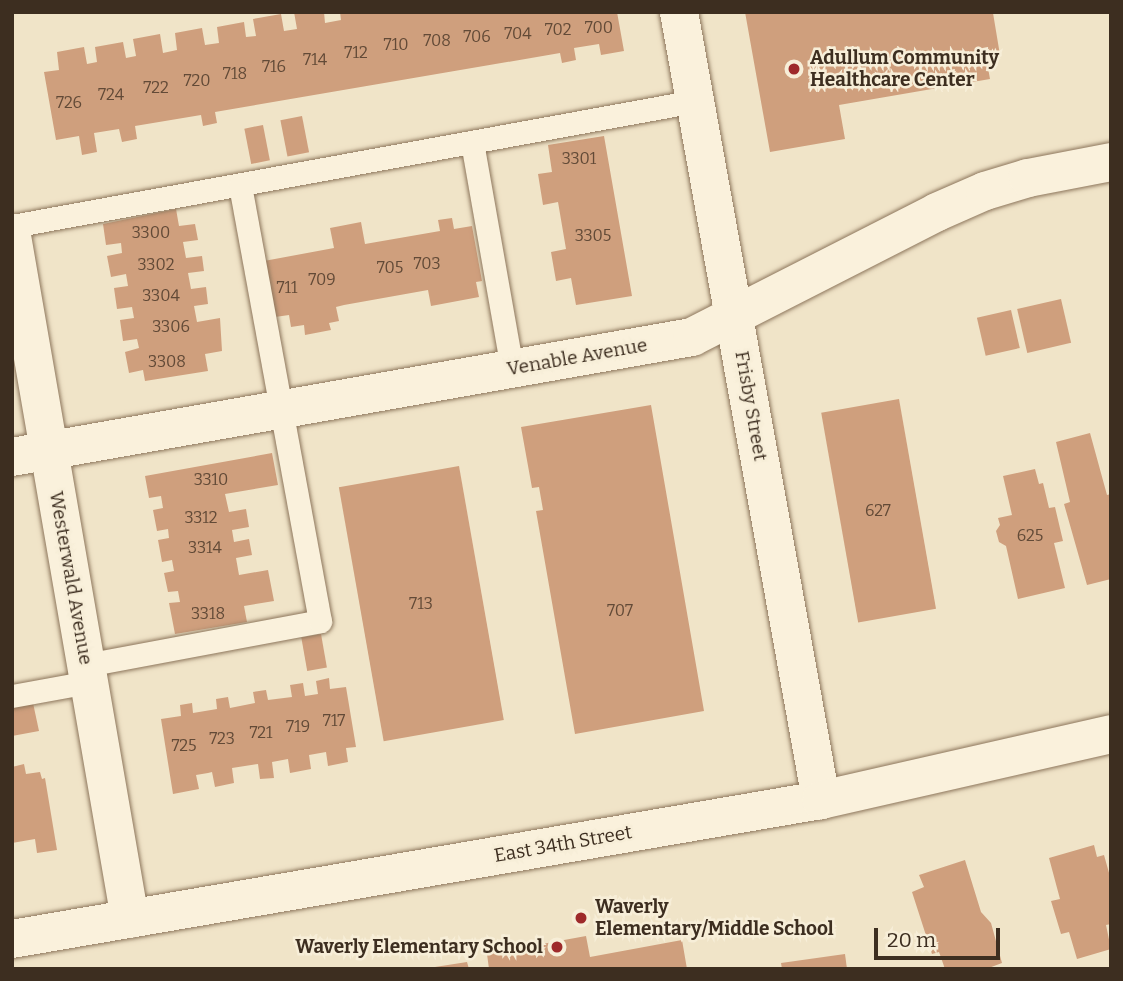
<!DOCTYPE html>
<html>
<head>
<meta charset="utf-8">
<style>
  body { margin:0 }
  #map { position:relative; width:1123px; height:981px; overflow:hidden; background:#f0e4c8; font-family:Bitter,serif }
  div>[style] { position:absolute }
  .building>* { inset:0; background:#cf9f7d; transform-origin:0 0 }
  .roads { filter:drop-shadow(0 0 2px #8d765c) drop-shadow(0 0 2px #8d765c) }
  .lane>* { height:23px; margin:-11.5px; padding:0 11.5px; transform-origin:11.5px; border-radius:11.5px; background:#faf1dc }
  .street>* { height:38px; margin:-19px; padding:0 19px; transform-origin:19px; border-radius:19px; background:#faf1dc }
  .dots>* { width:19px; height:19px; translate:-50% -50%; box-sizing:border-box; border:4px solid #f7eed8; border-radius:50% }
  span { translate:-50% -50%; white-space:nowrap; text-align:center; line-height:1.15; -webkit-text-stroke:5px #f7eed8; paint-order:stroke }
  .number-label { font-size:16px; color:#624a37 }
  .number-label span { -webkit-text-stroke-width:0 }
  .poi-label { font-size:19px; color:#3d2e20; font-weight:700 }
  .left { translate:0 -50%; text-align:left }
  .right { translate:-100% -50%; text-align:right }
  .street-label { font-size:19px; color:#3d2e20 }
  .frame { position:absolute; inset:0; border:14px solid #3d2e20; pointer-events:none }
  .scale { position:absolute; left:874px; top:928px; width:126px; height:32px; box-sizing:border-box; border:4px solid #3d2e20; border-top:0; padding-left:9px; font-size:21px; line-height:24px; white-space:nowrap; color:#3d2e20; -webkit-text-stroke:5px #f7eed8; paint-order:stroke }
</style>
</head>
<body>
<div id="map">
  <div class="building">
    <div style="clip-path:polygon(294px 12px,324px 12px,325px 23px,341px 20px,340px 12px,617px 12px,624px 51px,601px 55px,599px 44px,574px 48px,576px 60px,562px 63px,560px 53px,215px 112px,217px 123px,203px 126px,201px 115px,135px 126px,137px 139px,122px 142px,119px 129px,94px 133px,97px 152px,82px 155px,79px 136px,56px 140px,44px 72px,59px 70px,57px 52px,84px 47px,87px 64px,97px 62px,95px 47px,123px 42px,126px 58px,136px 56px,133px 39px,160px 34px,163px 53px,177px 50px,175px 33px,202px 28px,205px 45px,219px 43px,217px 27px,244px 22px,246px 37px,256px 36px,253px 19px,281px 14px,284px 31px,297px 29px)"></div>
    <div style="clip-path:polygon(745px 12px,993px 13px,1000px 55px,986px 57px,990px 79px,839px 105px,845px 139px,770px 152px)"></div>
    <div style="left:302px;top:116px;width:37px;height:22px;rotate:79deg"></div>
    <div style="left:263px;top:125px;width:36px;height:19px;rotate:79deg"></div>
    <div style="clip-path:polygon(604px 136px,632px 296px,576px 305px,571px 278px,556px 281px,551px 252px,566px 249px,558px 202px,543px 205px,538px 174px,552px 172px,548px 145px)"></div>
    <div style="clip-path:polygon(176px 209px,179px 226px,195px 224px,198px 240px,183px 242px,186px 258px,202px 256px,204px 271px,188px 273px,191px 289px,206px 287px,208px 304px,194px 306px,197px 322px,220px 318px,222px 351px,205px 354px,208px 371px,145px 381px,143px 370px,129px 373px,125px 352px,139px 348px,137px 339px,123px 341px,120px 320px,134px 318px,132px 307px,117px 309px,114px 288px,128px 286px,126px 274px,111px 277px,107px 256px,122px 253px,121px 243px,106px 245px,103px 224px)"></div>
    <div style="clip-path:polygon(452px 218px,454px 229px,472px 226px,482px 281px,476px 282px,479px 297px,431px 306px,428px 290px,344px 305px,336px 307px,339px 321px,329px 323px,331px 330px,305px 335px,304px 325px,291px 327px,289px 315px,275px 317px,264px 261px,334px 248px,330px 228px,361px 222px,365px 244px,440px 231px,438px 220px)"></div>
    <div style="left:1061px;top:299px;width:45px;height:45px;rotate:77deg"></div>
    <div style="left:1011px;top:310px;width:39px;height:35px;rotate:77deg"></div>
    <div style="left:899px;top:399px;width:213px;height:79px;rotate:80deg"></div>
    <div style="clip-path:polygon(651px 405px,704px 711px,575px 734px,536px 511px,543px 510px,539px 487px,532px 488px,521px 427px)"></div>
    <div style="clip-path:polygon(1090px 433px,1107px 495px,1111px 494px,1111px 579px,1087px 585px,1064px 504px,1070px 502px,1056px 442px)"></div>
    <div style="clip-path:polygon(272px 453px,278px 485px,225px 494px,229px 512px,246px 509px,249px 527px,232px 530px,234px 542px,249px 539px,252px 555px,236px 558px,239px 575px,268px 570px,274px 601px,244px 606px,247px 622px,175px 634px,169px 603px,180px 602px,178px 591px,168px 592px,164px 573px,174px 571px,172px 560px,162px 562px,158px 540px,169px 538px,168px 529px,157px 531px,153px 510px,163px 508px,161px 496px,149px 498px,145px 476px)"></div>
    <div style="left:459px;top:466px;width:258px;height:122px;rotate:80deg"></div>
    <div style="clip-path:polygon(1035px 469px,1039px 484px,1043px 483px,1049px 508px,1055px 507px,1063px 541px,1054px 543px,1065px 588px,1018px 599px,1006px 546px,999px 542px,996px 531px,1000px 525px,998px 518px,1012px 515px,1003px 476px)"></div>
    <div style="left:321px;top:634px;width:34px;height:20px;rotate:80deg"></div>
    <div style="clip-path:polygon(329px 678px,330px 689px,346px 687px,356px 747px,346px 748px,348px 762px,328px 766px,326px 752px,309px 755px,311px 769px,290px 773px,288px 759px,272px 762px,274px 778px,260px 779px,258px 764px,232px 768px,234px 783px,215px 787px,212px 772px,208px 773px,196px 775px,199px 789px,173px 794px,161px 719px,181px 716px,180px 705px,192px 703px,193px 713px,217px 709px,216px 699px,228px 697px,230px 708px,255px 703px,253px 692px,266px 690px,268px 700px,292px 697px,290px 685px,303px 683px,305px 696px,318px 694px,316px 681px)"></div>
    <div style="clip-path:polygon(33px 703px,39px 731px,12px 736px,12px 707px)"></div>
    <div style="clip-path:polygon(24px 764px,26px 774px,40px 772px,42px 779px,45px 778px,57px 850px,37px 853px,35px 839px,12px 843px,12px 767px)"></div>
    <div style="clip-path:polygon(1094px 845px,1097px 857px,1104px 855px,1111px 880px,1111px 924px,1106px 925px,1111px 949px,1077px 959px,1069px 932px,1061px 934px,1051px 901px,1060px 899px,1049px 858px)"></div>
    <div style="clip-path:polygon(965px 860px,981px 912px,991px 923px,1002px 963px,986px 969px,945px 969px,939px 952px,932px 954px,912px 892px,924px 887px,919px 875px)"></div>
    <div style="clip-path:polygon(586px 936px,590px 957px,682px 940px,687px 969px,489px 969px,487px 954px)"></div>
    <div style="clip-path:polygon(845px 954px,847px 969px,782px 969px,781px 963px)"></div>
    <div style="clip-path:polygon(467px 962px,469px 969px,435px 969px,435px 967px)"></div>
  </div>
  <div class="roads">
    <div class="lane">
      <div style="left:472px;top:142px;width:230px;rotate:80deg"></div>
      <div style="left:12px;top:226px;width:694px;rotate:-10.37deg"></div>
      <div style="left:86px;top:665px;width:238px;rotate:-10.6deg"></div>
      <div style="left:320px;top:621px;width:443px;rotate:-100.4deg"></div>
      <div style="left:12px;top:696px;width:78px;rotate:-10.3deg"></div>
    </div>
    <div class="street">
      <div style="left:679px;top:12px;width:801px;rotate:79.78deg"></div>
      <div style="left:12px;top:236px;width:693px;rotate:80.2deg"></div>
      <div style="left:12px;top:457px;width:691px;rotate:-10.01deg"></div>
      <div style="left:692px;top:337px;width:275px;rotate:-27deg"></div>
      <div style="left:937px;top:212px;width:52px;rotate:-23.6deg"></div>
      <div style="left:985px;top:191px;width:45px;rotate:-16.8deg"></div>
      <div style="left:1028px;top:178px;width:85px;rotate:-10.9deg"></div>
      <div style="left:12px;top:939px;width:821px;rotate:-9.75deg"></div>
      <div style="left:821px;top:800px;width:297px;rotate:-12.8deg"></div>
    </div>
  </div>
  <div class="dots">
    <div style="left:794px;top:69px;background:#9e2a2b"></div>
    <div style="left:581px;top:918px;background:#9e2a2b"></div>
    <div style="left:557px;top:947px;background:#9e2a2b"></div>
  </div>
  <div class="number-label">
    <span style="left:599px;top:28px">700</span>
    <span style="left:558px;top:30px">702</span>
    <span style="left:518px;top:34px">704</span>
    <span style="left:477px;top:37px">706</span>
    <span style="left:437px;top:41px">708</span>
    <span style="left:396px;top:45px">710</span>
    <span style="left:356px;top:53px">712</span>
    <span style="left:315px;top:60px">714</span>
    <span style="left:274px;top:67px">716</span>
    <span style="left:235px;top:74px">718</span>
    <span style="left:197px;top:81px">720</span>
    <span style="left:156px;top:88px">722</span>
    <span style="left:111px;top:95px">724</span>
    <span style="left:69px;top:103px">726</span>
    <span style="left:579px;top:159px">3301</span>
    <span style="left:151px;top:233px">3300</span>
    <span style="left:593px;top:236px">3305</span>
    <span style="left:427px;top:264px">703</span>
    <span style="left:156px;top:265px">3302</span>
    <span style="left:390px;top:268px">705</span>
    <span style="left:322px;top:280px">709</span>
    <span style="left:287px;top:288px">711</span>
    <span style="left:161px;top:296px">3304</span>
    <span style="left:171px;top:327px">3306</span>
    <span style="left:167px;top:362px">3308</span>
    <span style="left:211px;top:480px">3310</span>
    <span style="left:878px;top:511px">627</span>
    <span style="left:201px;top:518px">3312</span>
    <span style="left:1030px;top:536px">625</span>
    <span style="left:205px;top:548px">3314</span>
    <span style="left:421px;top:604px">713</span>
    <span style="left:620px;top:611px">707</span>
    <span style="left:208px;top:614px">3318</span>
    <span style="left:334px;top:721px">717</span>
    <span style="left:298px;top:727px">719</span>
    <span style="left:261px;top:733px">721</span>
    <span style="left:222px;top:739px">723</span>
    <span style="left:184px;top:746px">725</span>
  </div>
  <div class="poi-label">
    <span class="left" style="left:810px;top:69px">Adullum Community<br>Healthcare Center</span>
    <span class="left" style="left:595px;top:918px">Waverly<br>Elementary/Middle School</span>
    <span class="right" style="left:543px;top:947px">Waverly Elementary School</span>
  </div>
  <div class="street-label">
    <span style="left:577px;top:357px;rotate:-10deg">Venable Avenue</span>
    <span style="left:751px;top:406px;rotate:80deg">Frisby Street</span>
    <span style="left:71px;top:578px;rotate:80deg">Westerwald Avenue</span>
    <span style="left:563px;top:844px;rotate:-10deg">East 34th Street</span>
  </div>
  <div class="frame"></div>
  <div class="scale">20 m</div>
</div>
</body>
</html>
